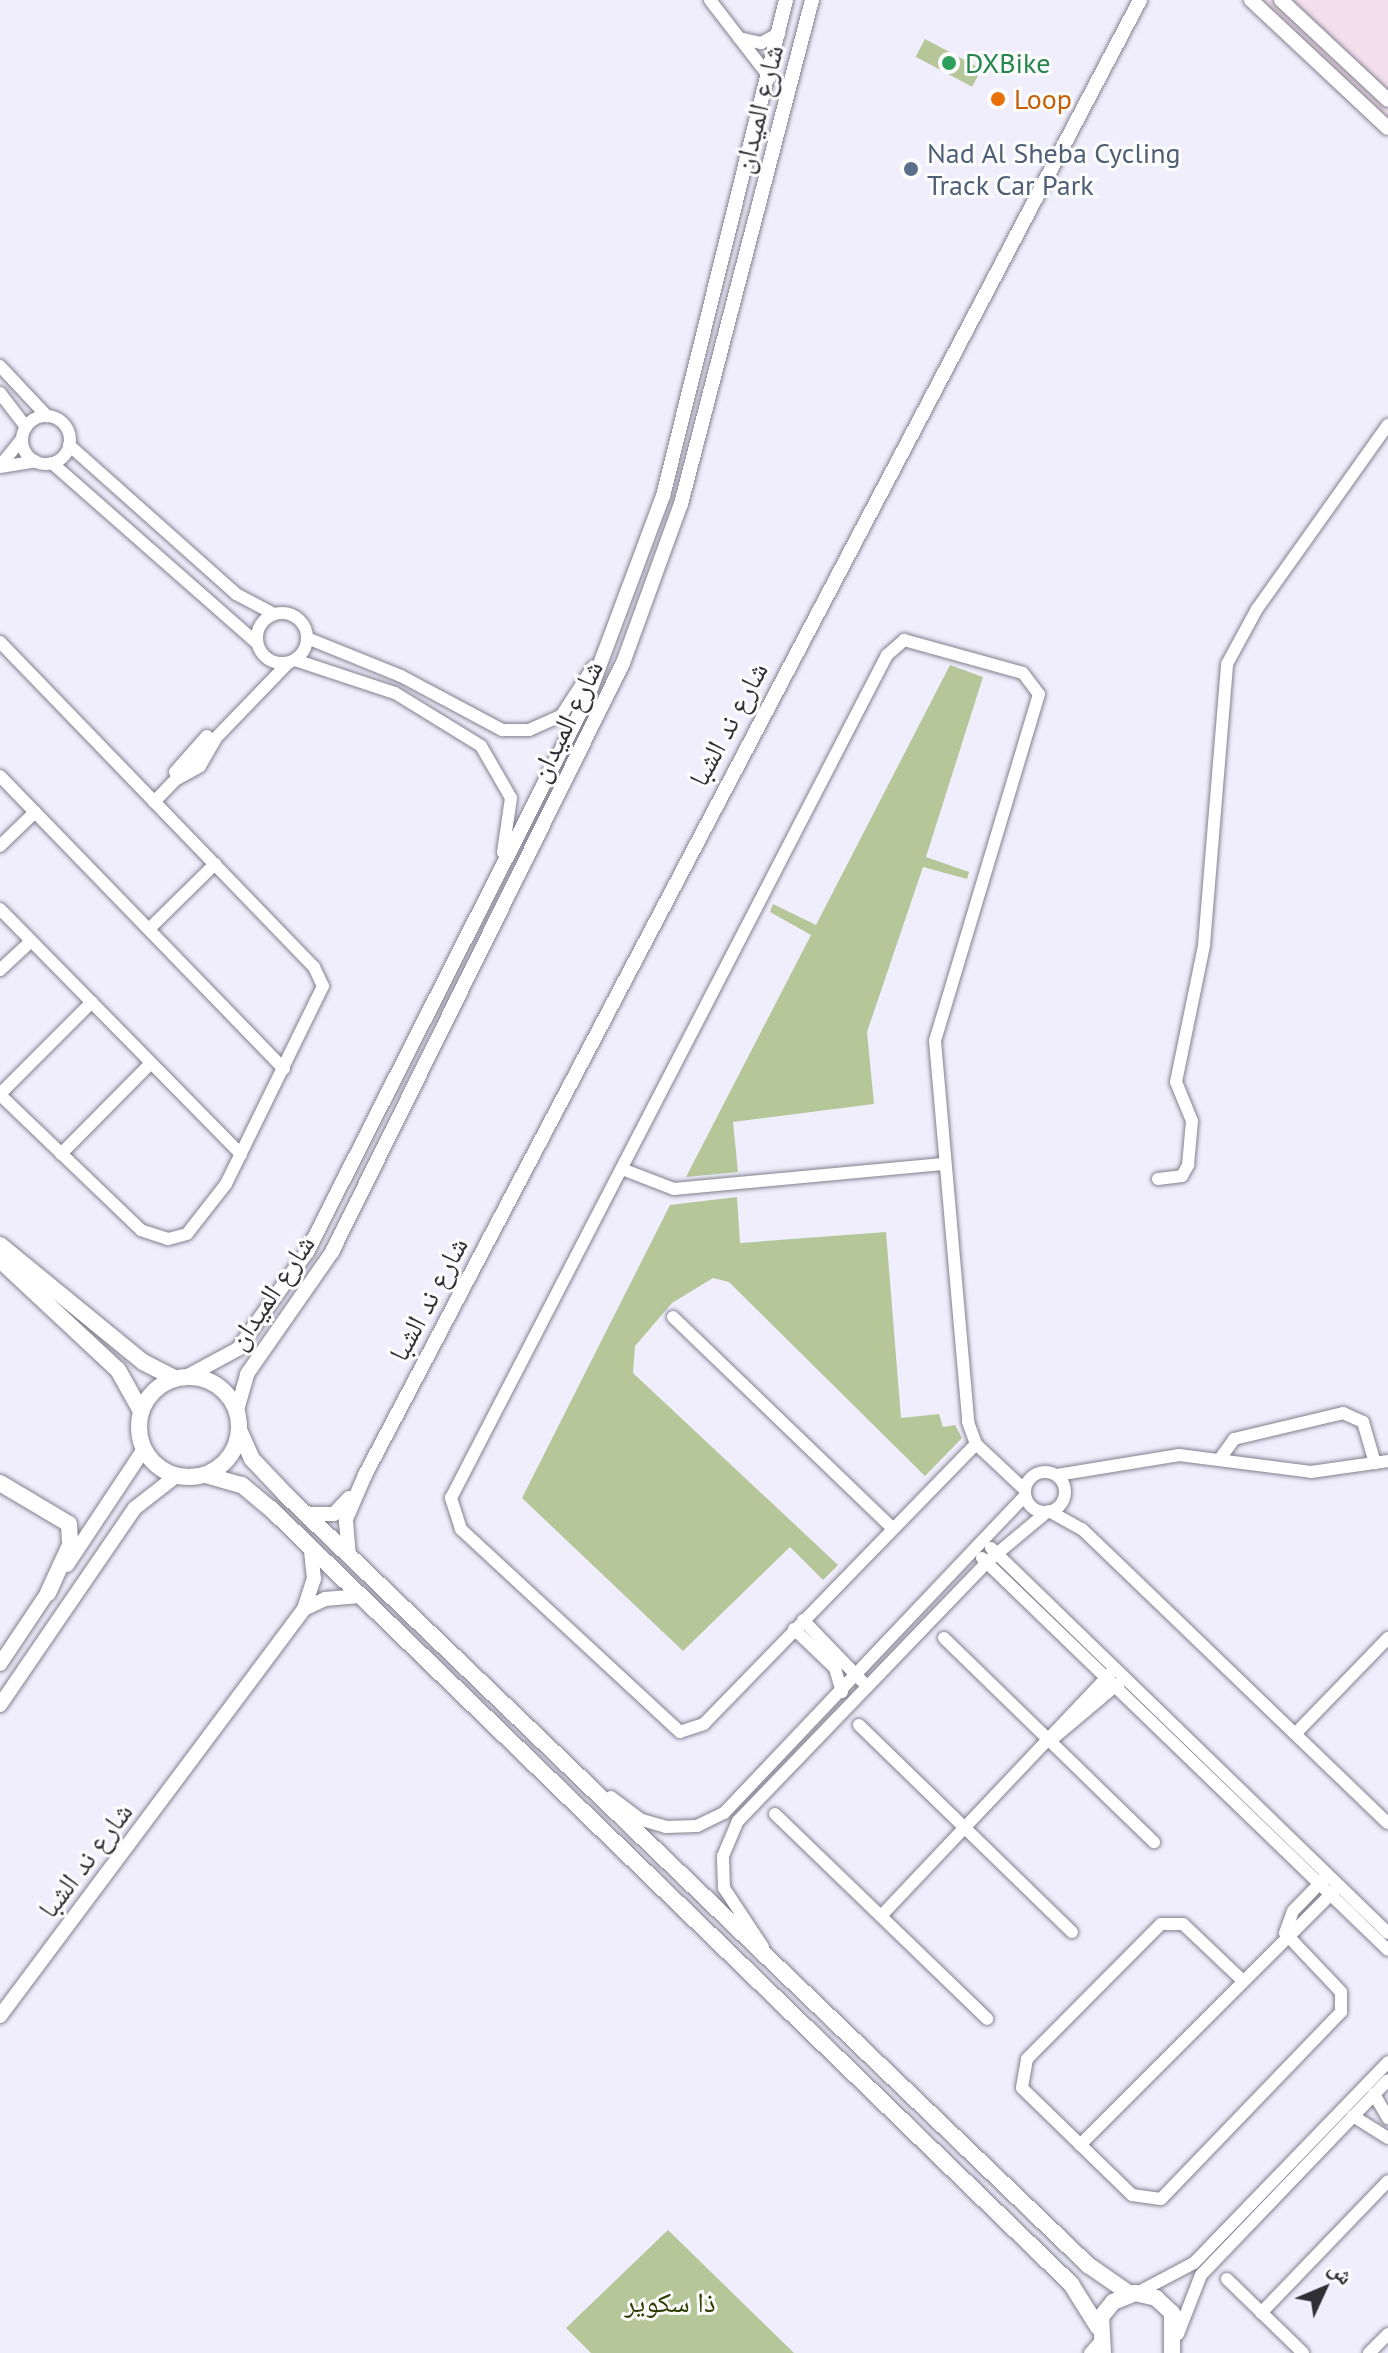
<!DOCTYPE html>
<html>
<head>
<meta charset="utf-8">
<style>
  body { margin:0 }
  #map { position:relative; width:1388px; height:2353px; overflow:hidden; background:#f0eefd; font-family:"PT Sans","Noto Naskh Arabic",sans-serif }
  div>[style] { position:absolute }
  .commercial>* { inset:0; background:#f4dfed }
  .green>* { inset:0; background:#b5c699; transform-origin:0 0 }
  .roads { filter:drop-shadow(0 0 2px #82808e) drop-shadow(0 0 2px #82808e) }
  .minor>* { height:12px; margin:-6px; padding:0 6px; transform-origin:6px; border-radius:6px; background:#fff }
  .minor>.ring { margin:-6px; padding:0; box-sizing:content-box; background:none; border:12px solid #fff; border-radius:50% }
  .tertiary>* { height:14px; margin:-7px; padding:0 7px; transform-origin:7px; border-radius:7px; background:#fff }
  .secondary>* { height:16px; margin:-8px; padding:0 8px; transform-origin:8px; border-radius:8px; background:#fff }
  .secondary>.ring { margin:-8px; padding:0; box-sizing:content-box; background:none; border:16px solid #fff; border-radius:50% }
  .dots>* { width:22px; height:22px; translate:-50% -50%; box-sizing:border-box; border:4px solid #fdfdfd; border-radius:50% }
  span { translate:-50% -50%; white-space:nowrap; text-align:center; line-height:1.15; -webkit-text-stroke:6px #fdfdfd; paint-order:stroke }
  .leisure-label { font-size:28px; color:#27864d }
  .left { translate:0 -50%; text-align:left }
  .food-label { font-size:28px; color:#c56008 }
  .street-label { font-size:28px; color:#302f35 }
  .service-label { font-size:28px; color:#4e5e75 }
  .park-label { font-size:28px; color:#2f3e03 }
  .north { position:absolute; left:1284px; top:2249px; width:80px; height:80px; -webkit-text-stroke:6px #fdfdfd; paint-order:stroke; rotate:46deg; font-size:22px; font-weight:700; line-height:32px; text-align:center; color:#302f35 }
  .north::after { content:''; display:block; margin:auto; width:28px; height:36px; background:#302f35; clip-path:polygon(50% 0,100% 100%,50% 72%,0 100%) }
</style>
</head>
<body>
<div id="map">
  <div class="commercial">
    <div style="clip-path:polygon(1261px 0,1388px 0,1388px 118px)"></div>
  </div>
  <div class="green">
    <div style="left:925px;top:39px;width:64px;height:20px;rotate:28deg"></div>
    <div style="clip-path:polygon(950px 665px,983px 677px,926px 857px,969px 872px,967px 879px,923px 867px,867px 1032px,874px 1104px,733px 1122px,738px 1172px,686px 1177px,811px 935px,770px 912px,773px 904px,816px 925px)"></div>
    <div style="clip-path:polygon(737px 1197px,740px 1243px,886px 1232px,901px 1418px,939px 1414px,943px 1427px,955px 1425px,962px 1438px,925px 1476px,729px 1282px,713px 1278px,672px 1303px,635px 1346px,633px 1373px,838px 1565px,823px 1580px,790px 1547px,683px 1651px,522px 1498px,670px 1205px)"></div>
    <div style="clip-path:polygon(668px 2230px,794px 2353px,591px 2353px,566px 2328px)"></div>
  </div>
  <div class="roads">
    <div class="minor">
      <div style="left:710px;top:0;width:98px;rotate:52.4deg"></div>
      <div style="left:739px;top:38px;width:23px;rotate:13deg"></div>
      <div style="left:761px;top:43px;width:21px;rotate:-28deg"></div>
      <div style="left:0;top:366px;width:69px;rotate:46.8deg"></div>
      <div style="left:0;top:393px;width:43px;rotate:52.6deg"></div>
      <div class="ring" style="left:22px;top:416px;width:36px;height:36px"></div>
      <div style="left:69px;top:445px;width:224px;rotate:41.7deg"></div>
      <div style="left:236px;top:594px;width:43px;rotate:27.8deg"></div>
      <div style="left:52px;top:463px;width:273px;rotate:41.3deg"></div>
      <div style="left:0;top:466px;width:35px;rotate:-51deg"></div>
      <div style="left:0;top:467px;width:36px;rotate:-9deg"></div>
      <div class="ring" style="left:257px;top:613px;width:38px;height:38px"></div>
      <div style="left:307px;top:638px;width:101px;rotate:22deg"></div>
      <div style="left:401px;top:676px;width:115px;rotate:28.1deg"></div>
      <div style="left:502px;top:730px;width:27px"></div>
      <div style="left:529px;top:730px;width:35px;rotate:-24deg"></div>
      <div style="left:561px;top:716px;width:59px;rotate:-56.9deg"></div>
      <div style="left:904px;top:640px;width:123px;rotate:15.5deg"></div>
      <div style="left:1023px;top:673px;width:26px;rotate:53deg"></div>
      <div style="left:1039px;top:694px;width:362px;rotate:106.7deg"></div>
      <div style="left:935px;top:1041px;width:382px;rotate:85deg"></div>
      <div style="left:968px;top:1422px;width:23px;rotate:70deg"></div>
      <div style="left:976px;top:1444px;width:390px;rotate:134.2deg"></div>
      <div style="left:704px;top:1724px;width:25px;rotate:162deg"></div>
      <div style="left:680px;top:1732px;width:299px;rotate:-137.2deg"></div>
      <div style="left:461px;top:1529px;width:33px;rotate:-108deg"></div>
      <div style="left:451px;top:1498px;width:949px;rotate:-62.65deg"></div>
      <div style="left:887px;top:655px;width:23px;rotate:-41deg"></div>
      <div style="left:0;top:642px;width:452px;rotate:46deg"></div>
      <div style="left:314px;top:967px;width:21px;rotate:65deg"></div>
      <div style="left:323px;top:986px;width:220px;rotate:116.1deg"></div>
      <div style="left:226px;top:1184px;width:63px;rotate:128deg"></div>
      <div style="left:187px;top:1234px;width:20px;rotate:165deg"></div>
      <div style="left:168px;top:1239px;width:28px;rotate:-162deg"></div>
      <div style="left:141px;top:1230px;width:195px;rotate:-136.2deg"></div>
      <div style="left:295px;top:660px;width:105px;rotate:18.3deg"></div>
      <div style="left:395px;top:693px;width:101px;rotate:31.6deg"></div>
      <div style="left:481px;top:746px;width:60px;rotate:60deg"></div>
      <div style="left:511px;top:798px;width:55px;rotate:98.4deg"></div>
      <div style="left:175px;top:772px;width:48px;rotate:-48.4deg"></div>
      <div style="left:0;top:776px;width:408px;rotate:45.9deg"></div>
      <div style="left:177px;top:779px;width:26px;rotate:-29deg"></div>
      <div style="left:200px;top:766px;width:30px;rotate:-60deg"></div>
      <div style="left:154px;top:802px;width:194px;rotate:-46deg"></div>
      <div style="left:0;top:846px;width:49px;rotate:-44.2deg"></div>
      <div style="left:0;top:909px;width:344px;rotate:45.5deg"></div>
      <div style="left:149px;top:929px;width:93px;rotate:-44.6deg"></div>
      <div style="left:0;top:970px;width:42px;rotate:-43.1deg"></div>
      <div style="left:0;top:1094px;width:130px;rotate:-45deg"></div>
      <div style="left:61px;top:1154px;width:128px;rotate:-45.3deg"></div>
      <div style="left:622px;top:1169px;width:56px;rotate:21deg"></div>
      <div style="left:674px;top:1189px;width:270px;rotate:-5.3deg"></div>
      <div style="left:1158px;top:1179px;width:24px;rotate:-7deg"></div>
      <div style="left:1182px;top:1176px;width:13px;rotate:-61deg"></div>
      <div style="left:1188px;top:1165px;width:44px;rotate:-84.8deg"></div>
      <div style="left:1192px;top:1121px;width:42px;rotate:-112.3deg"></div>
      <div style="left:1176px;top:1082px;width:140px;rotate:-78.4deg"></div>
      <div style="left:1204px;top:945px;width:282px;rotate:-85.3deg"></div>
      <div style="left:1227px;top:664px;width:63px;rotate:-61.4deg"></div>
      <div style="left:1257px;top:609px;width:226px;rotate:-54.6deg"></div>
      <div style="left:673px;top:1317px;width:303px;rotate:43.9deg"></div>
      <div style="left:976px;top:1444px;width:67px;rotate:43.2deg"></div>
      <div style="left:1219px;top:1460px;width:26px;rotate:-54deg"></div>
      <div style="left:1234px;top:1439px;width:112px;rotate:-13.4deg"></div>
      <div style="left:1343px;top:1413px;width:22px;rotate:24deg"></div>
      <div style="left:1363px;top:1422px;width:43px;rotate:73.7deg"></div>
      <div class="ring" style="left:1025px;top:1472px;width:28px;height:28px"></div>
      <div style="left:1057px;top:1475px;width:124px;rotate:-9.3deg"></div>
      <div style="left:1179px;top:1455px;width:133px;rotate:7.3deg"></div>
      <div style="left:1311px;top:1472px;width:78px;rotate:-8.1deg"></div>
      <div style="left:1049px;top:1511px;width:38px;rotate:29deg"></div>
      <div style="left:1082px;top:1529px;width:424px;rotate:43.9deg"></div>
      <div style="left:991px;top:1548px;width:553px;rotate:44.12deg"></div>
      <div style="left:982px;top:1558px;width:564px;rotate:43.99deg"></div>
      <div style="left:803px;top:1620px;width:85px;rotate:46deg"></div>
      <div style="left:794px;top:1629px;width:57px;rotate:43.6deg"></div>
      <div style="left:835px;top:1668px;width:25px;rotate:74deg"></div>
      <div style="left:944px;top:1638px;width:293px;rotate:44.2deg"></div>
      <div style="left:859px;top:1725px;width:297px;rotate:44.2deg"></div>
      <div style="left:1295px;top:1734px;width:134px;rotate:-45.9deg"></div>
      <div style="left:1050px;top:1741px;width:92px;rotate:-40.1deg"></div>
      <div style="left:611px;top:1797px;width:39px;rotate:37deg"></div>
      <div style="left:642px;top:1820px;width:25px;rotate:16deg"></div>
      <div style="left:666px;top:1827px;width:31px;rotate:-2deg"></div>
      <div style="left:697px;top:1826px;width:30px;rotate:-26deg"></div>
      <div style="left:724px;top:1813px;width:437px;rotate:-46.5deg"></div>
      <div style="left:775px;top:1814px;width:295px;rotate:44deg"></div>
      <div style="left:881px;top:1916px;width:336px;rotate:-46.6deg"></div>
      <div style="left:1285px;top:1933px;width:23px;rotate:-70deg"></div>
      <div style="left:1293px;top:1911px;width:45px;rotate:-45.9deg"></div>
      <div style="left:763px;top:1947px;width:71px;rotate:-123.5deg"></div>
      <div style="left:724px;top:1888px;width:32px;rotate:-92deg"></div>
      <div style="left:723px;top:1856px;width:38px;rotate:-67deg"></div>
      <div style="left:738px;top:1821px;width:359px;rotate:-46.1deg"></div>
      <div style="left:987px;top:1562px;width:78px;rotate:-39.8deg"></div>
      <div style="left:1241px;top:1979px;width:80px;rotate:-136.5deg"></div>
      <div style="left:1183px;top:1924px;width:22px;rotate:180deg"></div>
      <div style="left:1161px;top:1924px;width:190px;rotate:134.8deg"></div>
      <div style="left:1027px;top:2059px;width:29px;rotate:100deg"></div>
      <div style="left:1022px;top:2088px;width:153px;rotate:44.2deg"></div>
      <div style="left:1132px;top:2195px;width:29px;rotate:8deg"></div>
      <div style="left:1161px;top:2199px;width:260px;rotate:-46.1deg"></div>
      <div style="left:1341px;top:2012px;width:20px;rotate:-90deg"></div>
      <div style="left:1341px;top:1992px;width:81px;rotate:-133.5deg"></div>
      <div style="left:1374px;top:2094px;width:28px;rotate:60deg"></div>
      <div style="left:1353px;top:2116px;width:41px;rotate:32.2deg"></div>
      <div style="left:1080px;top:2145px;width:359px;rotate:-45deg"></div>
      <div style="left:1227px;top:2279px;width:106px;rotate:44.2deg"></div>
      <div style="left:1137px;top:2293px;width:64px;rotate:-27.8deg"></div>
      <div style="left:1194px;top:2263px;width:279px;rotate:-46deg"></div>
      <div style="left:1261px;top:2313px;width:183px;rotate:-46.1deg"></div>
      <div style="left:1178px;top:2334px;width:63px;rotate:-68.7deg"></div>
      <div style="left:1201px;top:2275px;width:270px;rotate:-46.2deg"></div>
      <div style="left:1090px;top:2353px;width:13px;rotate:-48deg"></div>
      <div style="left:1369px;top:2353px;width:27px;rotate:-45deg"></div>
    </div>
    <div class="tertiary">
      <div style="left:1251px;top:0;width:187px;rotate:43.1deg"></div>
      <div style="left:1281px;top:0;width:146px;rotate:43.1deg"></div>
      <div style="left:188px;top:1376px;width:57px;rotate:-28.4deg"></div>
      <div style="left:238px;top:1349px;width:119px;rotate:-54.6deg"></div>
      <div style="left:307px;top:1252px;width:620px;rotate:-63.15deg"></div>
      <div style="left:587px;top:699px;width:217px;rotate:-69.5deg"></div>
      <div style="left:663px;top:496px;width:511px;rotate:-76.07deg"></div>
      <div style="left:237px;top:1410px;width:37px;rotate:-74deg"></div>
      <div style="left:247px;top:1374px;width:149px;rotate:-55.1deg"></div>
      <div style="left:332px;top:1252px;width:657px;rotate:-63.71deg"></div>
      <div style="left:623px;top:663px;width:169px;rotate:-70deg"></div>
      <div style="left:681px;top:504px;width:521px;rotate:-75.43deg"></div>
      <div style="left:305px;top:1514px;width:29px"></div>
      <div style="left:334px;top:1514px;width:22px;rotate:-47deg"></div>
      <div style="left:349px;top:1556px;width:37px;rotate:-95deg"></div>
      <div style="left:346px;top:1519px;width:48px;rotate:-66.6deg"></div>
      <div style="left:365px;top:1475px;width:1666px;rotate:-62.28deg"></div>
      <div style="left:67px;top:1565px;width:139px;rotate:-56.4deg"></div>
      <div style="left:304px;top:1609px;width:23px;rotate:-25deg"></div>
      <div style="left:325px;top:1599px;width:35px;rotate:-5deg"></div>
      <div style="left:0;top:1664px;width:94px;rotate:-56.3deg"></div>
      <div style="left:0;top:1705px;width:239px;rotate:-55.6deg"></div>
      <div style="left:135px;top:1508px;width:52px;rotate:-38deg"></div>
      <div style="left:0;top:2016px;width:508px;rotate:-53.24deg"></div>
      <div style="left:304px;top:1609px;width:32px;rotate:-72deg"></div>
      <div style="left:314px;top:1579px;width:30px;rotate:-96deg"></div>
    </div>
    <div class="secondary">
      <div style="left:0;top:1245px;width:185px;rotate:39.3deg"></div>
      <div style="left:143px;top:1362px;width:36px;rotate:27deg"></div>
      <div style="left:0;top:1260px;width:161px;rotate:43deg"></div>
      <div style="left:118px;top:1370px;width:47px;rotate:60.7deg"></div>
      <div class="ring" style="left:139px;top:1377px;width:84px;height:84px"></div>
      <div style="left:240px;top:1432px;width:30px;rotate:66deg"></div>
      <div style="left:252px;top:1459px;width:50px;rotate:46.6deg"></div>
      <div style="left:286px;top:1495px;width:1112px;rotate:43.83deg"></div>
      <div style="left:1088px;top:2265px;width:51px;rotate:34.6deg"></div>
      <div style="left:206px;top:1475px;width:37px;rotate:16deg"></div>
      <div style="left:242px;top:1485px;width:38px;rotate:40deg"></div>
      <div style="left:271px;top:1509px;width:1114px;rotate:44.09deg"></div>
      <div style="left:1071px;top:2284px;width:51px;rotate:57.9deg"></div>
      <div style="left:0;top:1483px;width:80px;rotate:30.7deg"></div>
      <div style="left:69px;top:1524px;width:21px;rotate:87deg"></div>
      <div style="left:70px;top:1545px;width:53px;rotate:114.6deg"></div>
      <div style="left:1103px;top:2353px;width:36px;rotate:-93deg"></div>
      <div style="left:1101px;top:2317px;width:19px;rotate:-51deg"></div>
      <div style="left:1113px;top:2302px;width:24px;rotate:-22deg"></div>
      <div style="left:1135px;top:2293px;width:22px;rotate:13deg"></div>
      <div style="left:1156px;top:2298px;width:22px;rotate:43deg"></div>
      <div style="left:1172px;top:2313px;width:40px;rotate:90deg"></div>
    </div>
  </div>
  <div class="dots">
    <div style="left:949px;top:63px;background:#2e9e5b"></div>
    <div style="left:998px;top:99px;background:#e8710a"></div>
    <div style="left:911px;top:169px;background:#5c6f8a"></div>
  </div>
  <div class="leisure-label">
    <span class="left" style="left:965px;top:63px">DXBike</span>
  </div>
  <div class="food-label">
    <span class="left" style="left:1014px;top:99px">Loop</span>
  </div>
  <div class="street-label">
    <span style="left:758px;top:109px;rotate:-76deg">شارع الميدان</span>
    <span style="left:566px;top:721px;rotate:-64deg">شارع الميدان</span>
    <span style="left:728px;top:724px;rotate:-62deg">شارع ند الشبا</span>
    <span style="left:271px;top:1292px;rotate:-56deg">شارع الميدان</span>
    <span style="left:428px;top:1299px;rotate:-62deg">شارع ند الشبا</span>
    <span style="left:85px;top:1860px;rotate:-53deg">شارع ند الشبا</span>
  </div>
  <div class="service-label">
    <span class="left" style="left:927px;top:169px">Nad Al Sheba Cycling<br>Track Car Park</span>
  </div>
  <div class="park-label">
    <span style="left:670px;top:2302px">ذا سكوير</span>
  </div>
  <div class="north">ش</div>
</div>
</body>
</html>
